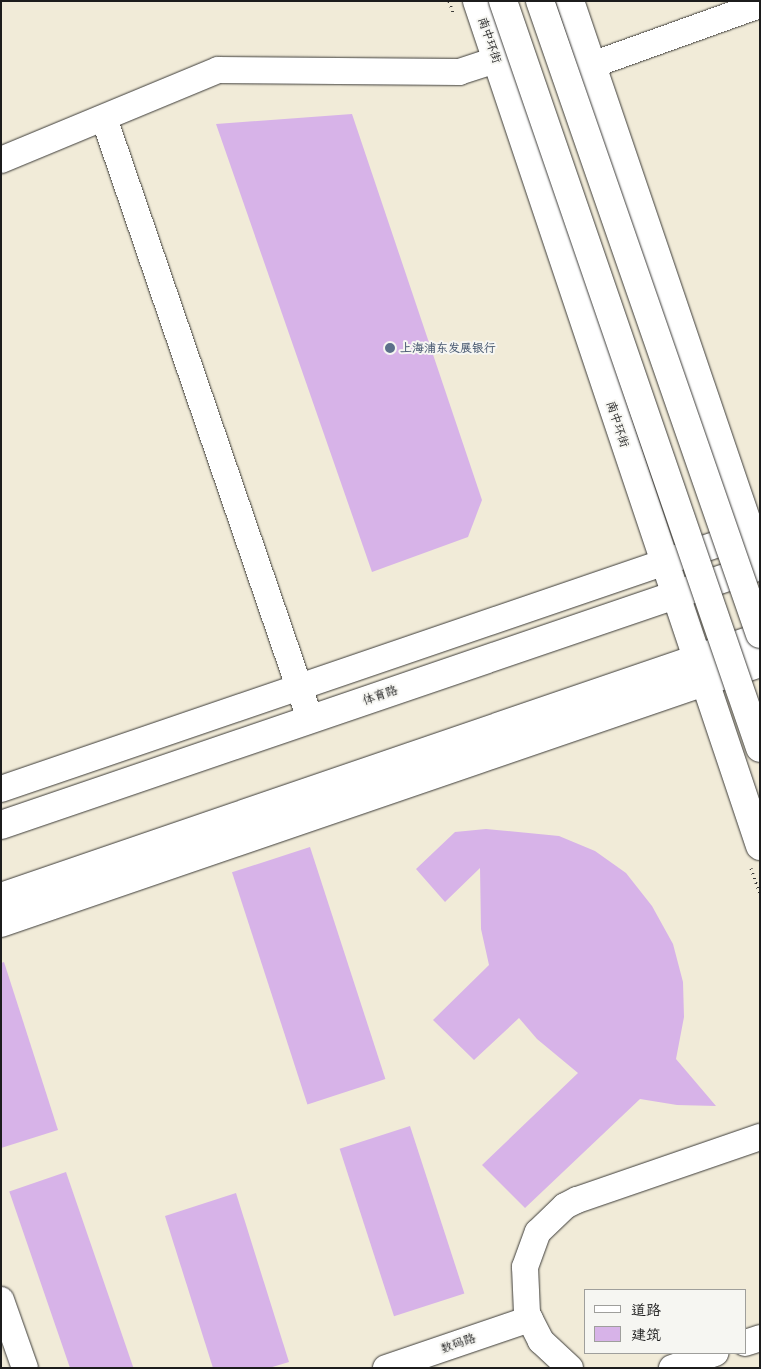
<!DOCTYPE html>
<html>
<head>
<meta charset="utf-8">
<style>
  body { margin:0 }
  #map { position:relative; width:761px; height:1369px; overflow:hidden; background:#f1ebd8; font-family:Mali,"LXGW WenKai TC",sans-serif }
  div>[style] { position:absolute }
  .building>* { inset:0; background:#d7b3e8; transform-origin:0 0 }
  .path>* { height:3px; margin-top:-1.5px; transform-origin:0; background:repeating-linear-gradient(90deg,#3c3b38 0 1px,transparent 0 5px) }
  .roads { filter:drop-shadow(0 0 1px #3c3b38) drop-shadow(0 0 1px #3c3b38) }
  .minor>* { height:26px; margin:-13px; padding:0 13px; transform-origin:13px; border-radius:13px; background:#fff }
  .major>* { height:28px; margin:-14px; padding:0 14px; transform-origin:14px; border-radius:14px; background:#fff }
  .bridges { filter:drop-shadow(0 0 1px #3c3b38) drop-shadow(0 0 1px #3c3b38) }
  .highway-bridge>* { height:28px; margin:-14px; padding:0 14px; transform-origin:14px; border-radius:14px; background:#fff }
  .dots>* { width:14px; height:14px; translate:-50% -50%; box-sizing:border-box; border:2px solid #f6f6f2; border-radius:50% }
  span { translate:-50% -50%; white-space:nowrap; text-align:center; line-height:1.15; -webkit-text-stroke:4px #f6f6f2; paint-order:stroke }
  .street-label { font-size:12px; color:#1c1c1c }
  .service-label { font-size:12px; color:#4e5e75; font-weight:700 }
  .left { translate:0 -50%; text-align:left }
  .frame { position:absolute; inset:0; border:2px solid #1c1c1c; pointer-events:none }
  .legend { position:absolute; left:584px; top:1289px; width:162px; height:65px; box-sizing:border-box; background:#f6f6f2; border:1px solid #9f9f9c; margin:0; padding:6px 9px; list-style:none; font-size:15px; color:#1c1c1c }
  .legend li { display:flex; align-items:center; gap:10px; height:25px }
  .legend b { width:25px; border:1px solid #9f9f9c }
</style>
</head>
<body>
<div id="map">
  <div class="building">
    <div style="clip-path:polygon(352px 114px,482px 500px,468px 537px,372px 572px,216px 124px)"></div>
    <div style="clip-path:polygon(486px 829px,559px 836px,595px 851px,626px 873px,652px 906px,673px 944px,683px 982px,684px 1017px,676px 1059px,716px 1106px,677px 1105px,640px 1099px,525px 1208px,482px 1165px,578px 1073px,537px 1039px,519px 1018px,474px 1060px,433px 1020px,489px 965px,481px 929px,480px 868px,445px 902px,416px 869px,455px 832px)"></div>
    <div style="left:310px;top:847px;width:244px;height:82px;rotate:72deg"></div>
    <div style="clip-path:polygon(4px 962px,58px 1130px,1px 1148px,1px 963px)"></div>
    <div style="left:410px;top:1126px;width:176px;height:74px;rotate:72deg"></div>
    <div style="left:66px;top:1172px;width:207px;height:60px;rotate:71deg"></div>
    <div style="clip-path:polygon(236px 1193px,289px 1362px,269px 1368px,213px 1368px,165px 1216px)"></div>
  </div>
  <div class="path">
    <div style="left:449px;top:1px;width:12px;rotate:70deg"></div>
    <div style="left:751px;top:868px;width:28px;rotate:71deg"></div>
  </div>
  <div class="roads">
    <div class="minor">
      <div style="left:592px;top:65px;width:178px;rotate:-19.7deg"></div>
      <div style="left:104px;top:118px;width:635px;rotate:71.08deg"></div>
      <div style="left:1px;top:160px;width:235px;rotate:-22.5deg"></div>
      <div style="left:218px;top:70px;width:241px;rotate:0.5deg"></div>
      <div style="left:459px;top:72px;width:39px;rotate:-18deg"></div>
      <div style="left:1px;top:789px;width:788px;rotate:-18.87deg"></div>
      <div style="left:1px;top:924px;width:802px;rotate:-18.91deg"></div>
      <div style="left:1px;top:1300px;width:72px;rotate:70.6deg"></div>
      <div style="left:745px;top:1343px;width:16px;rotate:-18deg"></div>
      <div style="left:386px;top:1368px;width:152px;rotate:-18.8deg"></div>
      <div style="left:570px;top:1368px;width:40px;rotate:-137deg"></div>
      <div style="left:541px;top:1341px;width:31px;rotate:-117deg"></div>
      <div style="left:527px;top:1313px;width:46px;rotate:-92.5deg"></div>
      <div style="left:525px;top:1267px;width:37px;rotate:-70deg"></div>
      <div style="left:538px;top:1232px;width:37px;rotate:-44deg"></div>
      <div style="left:565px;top:1206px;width:13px;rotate:-27deg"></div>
      <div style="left:577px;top:1200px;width:194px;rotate:-19deg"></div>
      <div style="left:672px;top:1368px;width:46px;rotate:-19.2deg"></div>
    </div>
    <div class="major">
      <div style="left:477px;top:1px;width:891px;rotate:71.48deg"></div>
      <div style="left:570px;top:1px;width:590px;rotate:71.23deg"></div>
      <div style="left:1px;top:825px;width:802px;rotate:-18.84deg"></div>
      <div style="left:1px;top:897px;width:802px;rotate:-18.91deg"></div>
    </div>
  </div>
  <div class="bridges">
    <div class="highway-bridge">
      <div style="left:503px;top:1px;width:790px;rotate:71.01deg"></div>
      <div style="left:540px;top:1px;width:670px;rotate:70.84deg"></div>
    </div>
  </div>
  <div class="dots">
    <div style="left:390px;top:348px;background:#5c6f8a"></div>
  </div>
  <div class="street-label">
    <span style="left:490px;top:40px;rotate:71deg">南中环街</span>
    <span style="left:618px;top:424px;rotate:72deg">南中环街</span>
    <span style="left:380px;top:695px;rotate:-19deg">体育路</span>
    <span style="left:458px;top:1343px;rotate:-19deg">数码路</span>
  </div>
  <div class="service-label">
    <span class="left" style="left:400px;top:348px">上海浦东发展银行</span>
  </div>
  <div class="frame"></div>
  <ul class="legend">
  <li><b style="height:6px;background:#fff"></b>道路</li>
  <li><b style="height:14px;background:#d7b3e8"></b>建筑</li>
  </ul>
</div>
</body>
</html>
